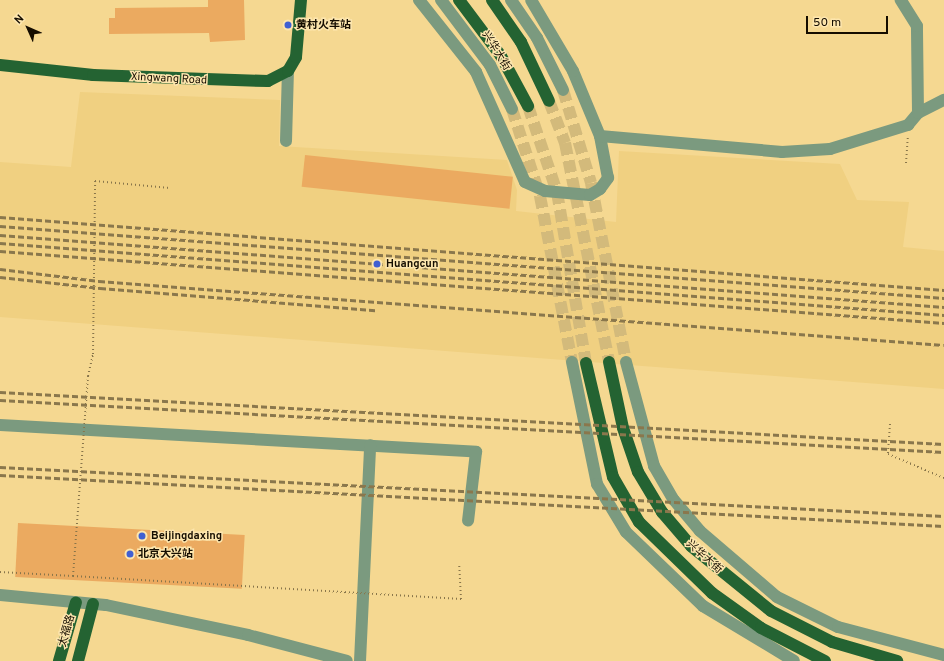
<!DOCTYPE html>
<html>
<head>
<meta charset="utf-8">
<style>
  body { margin:0 }
  #map { position:relative; width:944px; height:661px; overflow:hidden; background:#f5d891; font-family:Overpass,"Noto Sans SC",sans-serif }
  div>[style] { position:absolute }
  .built>* { inset:0; background:#f0d081 }
  .building>* { inset:0; background:#ebaa60; transform-origin:0 0 }
  .minor-tunnel>* { height:12px; margin-top:-6px; transform-origin:0; background:repeating-linear-gradient(90deg,#d3ba7b 0 12px,transparent 0 18px) }
  .major-tunnel>* { height:12px; margin-top:-6px; transform-origin:0; background:repeating-linear-gradient(90deg,#d3ba7b 0 12px,transparent 0 18px) }
  .path>* { height:2px; margin-top:-1px; transform-origin:0; background:repeating-linear-gradient(90deg,#88754a 0 1px,transparent 0 4px) }
  .minor>* { height:12px; margin:-6px; padding:0 6px; transform-origin:6px; border-radius:6px; background:#7b9a7f }
  .major>* { height:12px; margin:-6px; padding:0 6px; transform-origin:6px; border-radius:6px; background:#246332 }
  .rail>* { height:3px; margin-top:-1.5px; transform-origin:0; background:repeating-linear-gradient(90deg,#8a774c 0 6px,transparent 0 9px) }
  .path-bridge>* { height:2px; margin-top:-1px; transform-origin:0; background:repeating-linear-gradient(90deg,#88754a 0 1px,transparent 0 4px) }
  .dots>* { width:11px; height:11px; translate:-50% -50%; box-sizing:border-box; border:2px solid #fde6ae; border-radius:50% }
  span { translate:-50% -50%; white-space:nowrap; text-align:center; line-height:1.15; -webkit-text-stroke:3px #fde6ae; paint-order:stroke }
  .poi-label { font-size:11px; color:#150d00; font-weight:700 }
  .left { translate:0 -50%; text-align:left }
  .street-label { font-size:11px; color:#150d00 }
  .north { position:absolute; left:8px; top:8px; width:40px; height:40px; -webkit-text-stroke:3px #fde6ae; paint-order:stroke; rotate:315deg; font-size:11px; font-weight:700; line-height:16px; text-align:center; color:#150d00 }
  .north::after { content:''; display:block; margin:auto; width:14px; height:18px; background:#150d00; clip-path:polygon(50% 0,100% 100%,50% 72%,0 100%) }
  .scale { position:absolute; left:806px; top:16px; width:82px; height:18px; box-sizing:border-box; border:2px solid #150d00; border-top:0; padding-left:5px; font-size:12px; line-height:14px; white-space:nowrap; color:#150d00; -webkit-text-stroke:3px #fde6ae; paint-order:stroke }
</style>
</head>
<body>
<div id="map">
  <div class="built">
    <div style="clip-path:polygon(80px 92px,280px 100px,279px 146px,507px 160px,517px 190px,516px 211px,616px 222px,619px 151px,840px 164px,857px 200px,909px 202px,903px 247px,944px 251px,944px 389px,0 317px,0 162px,71px 167px)"></div>
  </div>
  <div class="building">
    <div style="clip-path:polygon(208px 0,244px 0,245px 40px,210px 42px,209px 33px,109px 34px,109px 18px,115px 18px,115px 8px,208px 7px)"></div>
    <div style="left:305px;top:155px;width:209px;height:32px;rotate:6deg"></div>
    <div style="left:18px;top:523px;width:227px;height:54px;rotate:3deg"></div>
  </div>
  <div class="minor-tunnel">
    <div style="left:563px;top:90px;width:97px;rotate:73.2deg"></div>
    <div style="left:591px;top:183px;width:182px;rotate:78.9deg"></div>
    <div style="left:512px;top:109px;width:91px;rotate:72.2deg"></div>
    <div style="left:540px;top:196px;width:169px;rotate:79.1deg"></div>
  </div>
  <div class="major-tunnel">
    <div style="left:549px;top:101px;width:45px;rotate:69.1deg"></div>
    <div style="left:565px;top:143px;width:223px;rotate:78.6deg"></div>
    <div style="left:528px;top:106px;width:91px;rotate:71.4deg"></div>
    <div style="left:557px;top:192px;width:173px;rotate:80.4deg"></div>
  </div>
  <div class="path">
    <div style="left:906px;top:163px;width:26px;rotate:-86deg"></div>
    <div style="left:890px;top:424px;width:30px;rotate:94deg"></div>
    <div style="left:888px;top:454px;width:61px;rotate:23.2deg"></div>
  </div>
  <div class="minor">
    <div style="left:419px;top:0;width:92px;rotate:51.6deg"></div>
    <div style="left:476px;top:72px;width:120px;rotate:66deg"></div>
    <div style="left:525px;top:182px;width:22px;rotate:24deg"></div>
    <div style="left:545px;top:191px;width:45px;rotate:5.1deg"></div>
    <div style="left:590px;top:195px;width:12px;rotate:-31deg"></div>
    <div style="left:600px;top:189px;width:14px;rotate:-54deg"></div>
    <div style="left:608px;top:178px;width:43px;rotate:-100.8deg"></div>
    <div style="left:600px;top:136px;width:70px;rotate:-112.6deg"></div>
    <div style="left:573px;top:71px;width:82px;rotate:-120.6deg"></div>
    <div style="left:441px;top:0;width:81px;rotate:53deg"></div>
    <div style="left:490px;top:65px;width:49px;rotate:63.4deg"></div>
    <div style="left:511px;top:0;width:46px;rotate:55.6deg"></div>
    <div style="left:537px;top:38px;width:58px;rotate:63.4deg"></div>
    <div style="left:918px;top:113px;width:29px;rotate:-27deg"></div>
    <div style="left:600px;top:136px;width:183px;rotate:5deg"></div>
    <div style="left:782px;top:152px;width:48px;rotate:-3.6deg"></div>
    <div style="left:830px;top:149px;width:82px;rotate:-17.1deg"></div>
    <div style="left:908px;top:125px;width:16px;rotate:-50deg"></div>
    <div style="left:918px;top:113px;width:87px;rotate:-90.7deg"></div>
    <div style="left:917px;top:26px;width:31px;rotate:-122deg"></div>
    <div style="left:286px;top:141px;width:70px;rotate:-88.4deg"></div>
    <div style="left:572px;top:362px;width:125px;rotate:78.4deg"></div>
    <div style="left:597px;top:484px;width:56px;rotate:58.9deg"></div>
    <div style="left:626px;top:532px;width:107px;rotate:43.9deg"></div>
    <div style="left:703px;top:606px;width:106px;rotate:31.1deg"></div>
    <div style="left:626px;top:362px;width:108px;rotate:74.9deg"></div>
    <div style="left:654px;top:466px;width:39px;rotate:60deg"></div>
    <div style="left:674px;top:500px;width:40px;rotate:50deg"></div>
    <div style="left:700px;top:531px;width:101px;rotate:40.6deg"></div>
    <div style="left:777px;top:597px;width:68px;rotate:26.2deg"></div>
    <div style="left:838px;top:627px;width:110px;rotate:14.8deg"></div>
    <div style="left:0;top:425px;width:477px;rotate:3.2deg"></div>
    <div style="left:476px;top:452px;width:69px;rotate:96.6deg"></div>
    <div style="left:0;top:595px;width:106px;rotate:5.4deg"></div>
    <div style="left:106px;top:605px;width:145px;rotate:11.9deg"></div>
    <div style="left:248px;top:635px;width:102px;rotate:14.7deg"></div>
    <div style="left:360px;top:661px;width:216px;rotate:-87.3deg"></div>
  </div>
  <div class="major">
    <div style="left:459px;top:0;width:70px;rotate:53.1deg"></div>
    <div style="left:501px;top:56px;width:57px;rotate:61.6deg"></div>
    <div style="left:492px;top:0;width:51px;rotate:55.4deg"></div>
    <div style="left:521px;top:42px;width:65px;rotate:64.6deg"></div>
    <div style="left:0;top:65px;width:94px;rotate:6.1deg"></div>
    <div style="left:93px;top:75px;width:175px;rotate:2deg"></div>
    <div style="left:268px;top:81px;width:22px;rotate:-27deg"></div>
    <div style="left:288px;top:71px;width:16px;rotate:-60deg"></div>
    <div style="left:296px;top:57px;width:57px;rotate:-85deg"></div>
    <div style="left:609px;top:362px;width:67px;rotate:78deg"></div>
    <div style="left:623px;top:428px;width:46px;rotate:71.2deg"></div>
    <div style="left:638px;top:472px;width:47px;rotate:59deg"></div>
    <div style="left:662px;top:512px;width:45px;rotate:49.5deg"></div>
    <div style="left:691px;top:546px;width:103px;rotate:39.1deg"></div>
    <div style="left:771px;top:611px;width:68px;rotate:26.9deg"></div>
    <div style="left:832px;top:642px;width:68px;rotate:16.3deg"></div>
    <div style="left:586px;top:363px;width:117px;rotate:76.7deg"></div>
    <div style="left:613px;top:477px;width:52px;rotate:60deg"></div>
    <div style="left:639px;top:522px;width:102px;rotate:44.2deg"></div>
    <div style="left:712px;top:593px;width:60px;rotate:35.5deg"></div>
    <div style="left:761px;top:628px;width:72px;rotate:27.3deg"></div>
    <div style="left:59px;top:661px;width:61px;rotate:-73.9deg"></div>
    <div style="left:78px;top:661px;width:59px;rotate:-75.3deg"></div>
  </div>
  <div class="rail">
    <div style="left:0;top:217px;width:947px;rotate:4.42deg"></div>
    <div style="left:0;top:226px;width:947px;rotate:4.36deg"></div>
    <div style="left:0;top:235px;width:947px;rotate:4.36deg"></div>
    <div style="left:0;top:243px;width:947px;rotate:4.36deg"></div>
    <div style="left:0;top:251px;width:947px;rotate:4.36deg"></div>
    <div style="left:0;top:269px;width:100px;rotate:6.9deg"></div>
    <div style="left:99px;top:281px;width:847px;rotate:4.33deg"></div>
    <div style="left:0;top:277px;width:101px;rotate:6.3deg"></div>
    <div style="left:100px;top:288px;width:276px;rotate:4.6deg"></div>
    <div style="left:0;top:392px;width:945px;rotate:3.15deg"></div>
    <div style="left:0;top:400px;width:945px;rotate:3.15deg"></div>
    <div style="left:0;top:467px;width:945px;rotate:2.97deg"></div>
    <div style="left:0;top:475px;width:945px;rotate:3.09deg"></div>
  </div>
  <div class="path-bridge">
    <div style="left:0;top:572px;width:73px;rotate:3.1deg"></div>
    <div style="left:73px;top:576px;width:201px;rotate:-85.7deg"></div>
    <div style="left:88px;top:376px;width:23px;rotate:-77deg"></div>
    <div style="left:93px;top:354px;width:173px;rotate:-89.3deg"></div>
    <div style="left:95px;top:181px;width:75px;rotate:5.3deg"></div>
    <div style="left:73px;top:576px;width:389px;rotate:3.4deg"></div>
    <div style="left:461px;top:599px;width:34px;rotate:-93deg"></div>
  </div>
  <div class="dots">
    <div style="left:288px;top:25px;background:#4060d2"></div>
    <div style="left:377px;top:264px;background:#4060d2"></div>
    <div style="left:142px;top:536px;background:#4060d2"></div>
    <div style="left:130px;top:554px;background:#4060d2"></div>
  </div>
  <div class="poi-label">
    <span class="left" style="left:296px;top:25px">黄村火车站</span>
    <span class="left" style="left:386px;top:264px">Huangcun</span>
    <span class="left" style="left:151px;top:536px">Beijingdaxing</span>
    <span class="left" style="left:138px;top:554px">北京大兴站</span>
  </div>
  <div class="street-label">
    <span style="left:496px;top:51px;rotate:58deg">兴华大街</span>
    <span style="left:169px;top:79px;rotate:3deg">Xingwang Road</span>
    <span style="left:704px;top:557px;rotate:42deg">兴华大街</span>
    <span style="left:67px;top:631px;rotate:-74deg">太福路</span>
  </div>
  <div class="north">N</div>
  <div class="scale">50 m</div>
</div>
</body>
</html>
